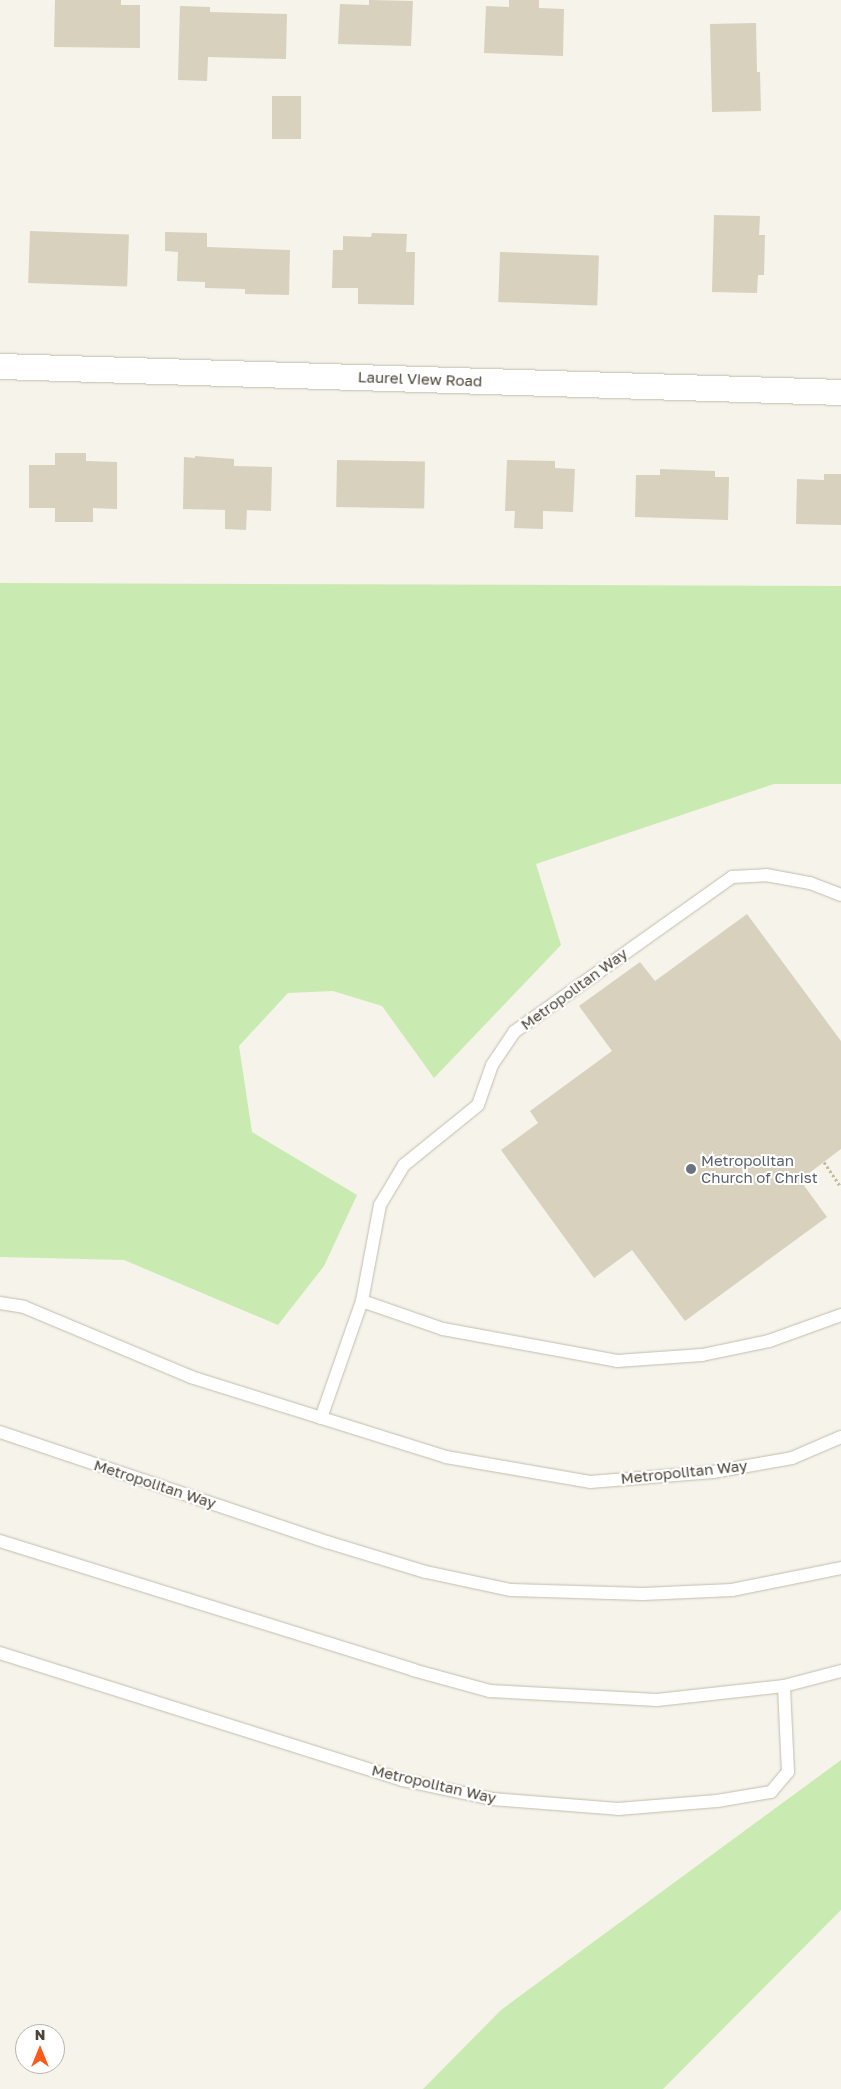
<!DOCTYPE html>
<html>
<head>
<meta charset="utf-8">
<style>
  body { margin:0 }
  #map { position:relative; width:841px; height:2089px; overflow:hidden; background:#f5f3ea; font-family:"Golos Text",sans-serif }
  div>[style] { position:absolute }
  .green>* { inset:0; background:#c9ebb1 }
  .building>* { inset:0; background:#d8d1be; transform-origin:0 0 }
  .path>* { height:3px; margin-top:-1.5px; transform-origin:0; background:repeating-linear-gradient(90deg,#c4bb9c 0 2.5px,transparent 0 5px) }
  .roads { filter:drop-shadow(0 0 1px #c2bdab) drop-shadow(0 0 1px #c2bdab) }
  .service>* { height:12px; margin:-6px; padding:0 6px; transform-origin:6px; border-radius:6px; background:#fff }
  .minor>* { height:25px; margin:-12.5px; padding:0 12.5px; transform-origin:12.5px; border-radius:12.5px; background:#fff }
  .dots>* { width:14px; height:14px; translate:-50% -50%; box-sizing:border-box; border:2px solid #fff; border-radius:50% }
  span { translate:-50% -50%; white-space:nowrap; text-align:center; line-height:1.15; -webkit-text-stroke:4px #fff; paint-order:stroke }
  .street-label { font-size:15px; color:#4a4537 }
  .worship-label { font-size:15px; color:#5b616d }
  .left { translate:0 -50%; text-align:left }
  .north { position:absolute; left:15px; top:2024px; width:50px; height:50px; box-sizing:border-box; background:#fff; border:1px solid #b7b5af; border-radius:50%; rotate:0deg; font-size:14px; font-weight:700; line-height:20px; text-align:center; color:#4a4537 }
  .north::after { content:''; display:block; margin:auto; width:18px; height:22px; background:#ff5917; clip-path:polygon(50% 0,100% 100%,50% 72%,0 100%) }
</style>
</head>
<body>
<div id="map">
  <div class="green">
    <div style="clip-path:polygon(0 583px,841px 586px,841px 784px,774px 784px,536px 864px,561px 945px,434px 1078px,382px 1006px,333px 991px,288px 993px,239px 1046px,252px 1132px,357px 1195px,324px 1266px,278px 1325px,124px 1260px,0 1257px)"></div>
    <div style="clip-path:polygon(841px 1760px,841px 1910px,663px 2089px,423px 2089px,501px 2010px)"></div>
  </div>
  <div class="building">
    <div style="clip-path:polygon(55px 0,121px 0,121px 5px,140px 5px,140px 48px,54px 47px)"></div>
    <div style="clip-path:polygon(369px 0,413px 1px,411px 46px,338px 44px,340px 4px,369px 5px)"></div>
    <div style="clip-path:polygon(509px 0,539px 0,539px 8px,564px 9px,563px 56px,484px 53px,486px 6px,509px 7px)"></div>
    <div style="clip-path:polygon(180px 6px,210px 7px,210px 12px,287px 14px,286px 59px,208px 57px,207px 81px,178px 80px)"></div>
    <div style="clip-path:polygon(756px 23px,757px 72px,760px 72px,761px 111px,712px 112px,710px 24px)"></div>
    <div style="left:272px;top:96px;width:29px;height:43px"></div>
    <div style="clip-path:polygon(714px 215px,760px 216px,759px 235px,765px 235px,764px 275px,758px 275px,757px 293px,712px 292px)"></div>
    <div style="left:30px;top:231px;width:99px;height:52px;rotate:2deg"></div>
    <div style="clip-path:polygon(165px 232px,207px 233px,207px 247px,290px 250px,289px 295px,245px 294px,245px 289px,205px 288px,205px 282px,177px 281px,178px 252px,165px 251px)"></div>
    <div style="clip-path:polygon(372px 233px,407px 234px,406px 252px,415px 252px,414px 305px,358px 304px,358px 288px,332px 288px,333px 250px,343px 250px,343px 236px,371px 237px)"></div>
    <div style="left:500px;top:252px;width:99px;height:50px;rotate:2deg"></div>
    <div style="clip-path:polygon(55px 453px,86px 453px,86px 461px,117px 462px,117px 509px,93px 508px,93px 522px,55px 522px,55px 508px,29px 508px,29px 465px,55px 465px)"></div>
    <div style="clip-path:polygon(195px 456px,234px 459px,234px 466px,272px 467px,271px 511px,247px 510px,246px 530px,225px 529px,225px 510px,183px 509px,184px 457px,195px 458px)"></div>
    <div style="left:337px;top:460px;width:88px;height:47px;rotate:1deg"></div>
    <div style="clip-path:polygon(507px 460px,555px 461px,555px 468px,575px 469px,573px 512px,543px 511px,543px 529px,514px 528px,515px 511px,505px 511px)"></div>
    <div style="clip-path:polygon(660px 469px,715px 471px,715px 477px,729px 477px,728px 520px,635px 517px,636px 475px,660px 475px)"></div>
    <div style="clip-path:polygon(824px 474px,841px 474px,841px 525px,796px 524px,797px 479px,824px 480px)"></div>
    <div style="clip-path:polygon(747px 914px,841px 1041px,841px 1149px,800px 1180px,827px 1217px,685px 1321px,632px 1250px,594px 1278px,501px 1150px,538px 1123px,530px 1111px,612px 1051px,579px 1006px,640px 962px,655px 981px)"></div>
  </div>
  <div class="path">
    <div style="left:824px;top:1162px;width:30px;rotate:56deg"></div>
  </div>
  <div class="roads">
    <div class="service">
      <div style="left:362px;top:1301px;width:98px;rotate:-79.4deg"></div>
      <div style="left:380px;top:1205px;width:47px;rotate:-59deg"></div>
      <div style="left:404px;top:1165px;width:95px;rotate:-39deg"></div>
      <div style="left:478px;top:1105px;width:42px;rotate:-70.7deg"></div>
      <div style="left:492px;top:1065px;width:40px;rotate:-56deg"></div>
      <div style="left:514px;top:1032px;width:267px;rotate:-35.4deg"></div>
      <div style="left:732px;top:877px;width:34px;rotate:-3deg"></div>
      <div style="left:766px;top:875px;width:45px;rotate:10.3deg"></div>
      <div style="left:810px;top:883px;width:33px;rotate:21deg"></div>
      <div style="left:0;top:1303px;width:24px;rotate:9deg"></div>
      <div style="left:24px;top:1307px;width:181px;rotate:22.7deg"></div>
      <div style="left:191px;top:1377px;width:267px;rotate:17.4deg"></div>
      <div style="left:446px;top:1457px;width:146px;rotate:9.8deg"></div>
      <div style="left:590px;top:1482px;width:123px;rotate:-4.6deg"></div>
      <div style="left:713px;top:1472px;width:80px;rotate:-10deg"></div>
      <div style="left:792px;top:1458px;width:53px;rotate:-23.2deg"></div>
      <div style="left:321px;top:1418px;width:124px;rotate:-70.7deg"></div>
      <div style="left:362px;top:1301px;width:86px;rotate:19.1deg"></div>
      <div style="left:443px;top:1329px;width:177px;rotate:10.4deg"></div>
      <div style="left:617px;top:1361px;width:85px;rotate:-4deg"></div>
      <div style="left:702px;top:1355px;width:68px;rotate:-11.8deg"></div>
      <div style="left:769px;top:1341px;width:77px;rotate:-19.9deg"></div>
      <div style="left:0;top:1432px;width:345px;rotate:18.6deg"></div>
      <div style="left:327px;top:1542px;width:103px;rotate:16.9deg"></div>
      <div style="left:426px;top:1572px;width:87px;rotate:12deg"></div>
      <div style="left:511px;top:1590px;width:132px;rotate:1.7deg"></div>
      <div style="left:643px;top:1594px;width:89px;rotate:-2.6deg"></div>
      <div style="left:732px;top:1590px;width:111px;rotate:-11.4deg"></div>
      <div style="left:0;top:1541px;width:433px;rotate:17.3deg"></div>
      <div style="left:413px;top:1670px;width:80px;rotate:15.3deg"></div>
      <div style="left:490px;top:1691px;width:167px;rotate:3.1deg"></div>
      <div style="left:657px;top:1700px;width:128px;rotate:-6.3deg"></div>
      <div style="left:0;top:1653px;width:422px;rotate:17.5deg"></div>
      <div style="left:402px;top:1780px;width:92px;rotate:11.9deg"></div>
      <div style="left:492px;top:1799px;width:126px;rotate:4.5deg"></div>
      <div style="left:618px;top:1809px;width:99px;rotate:-4.6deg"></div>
      <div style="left:717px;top:1801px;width:55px;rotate:-9.5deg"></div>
      <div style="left:771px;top:1792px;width:26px;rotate:-50deg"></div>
      <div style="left:788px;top:1772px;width:86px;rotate:-92.7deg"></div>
      <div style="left:784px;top:1686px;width:59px;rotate:-14.7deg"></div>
    </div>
    <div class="minor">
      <div style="left:0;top:366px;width:841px;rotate:1.77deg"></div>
    </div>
  </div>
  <div class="dots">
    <div style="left:691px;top:1169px;background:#6b7280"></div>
  </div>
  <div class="street-label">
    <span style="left:420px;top:379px;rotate:2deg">Laurel View Road</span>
    <span style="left:574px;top:989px;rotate:-36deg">Metropolitan Way</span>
    <span style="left:684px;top:1472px;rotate:-6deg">Metropolitan Way</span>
    <span style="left:155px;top:1484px;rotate:18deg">Metropolitan Way</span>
    <span style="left:434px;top:1784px;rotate:13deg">Metropolitan Way</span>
  </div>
  <div class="worship-label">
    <span class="left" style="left:701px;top:1169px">Metropolitan<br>Church of Christ</span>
  </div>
  <div class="north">N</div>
</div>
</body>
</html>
